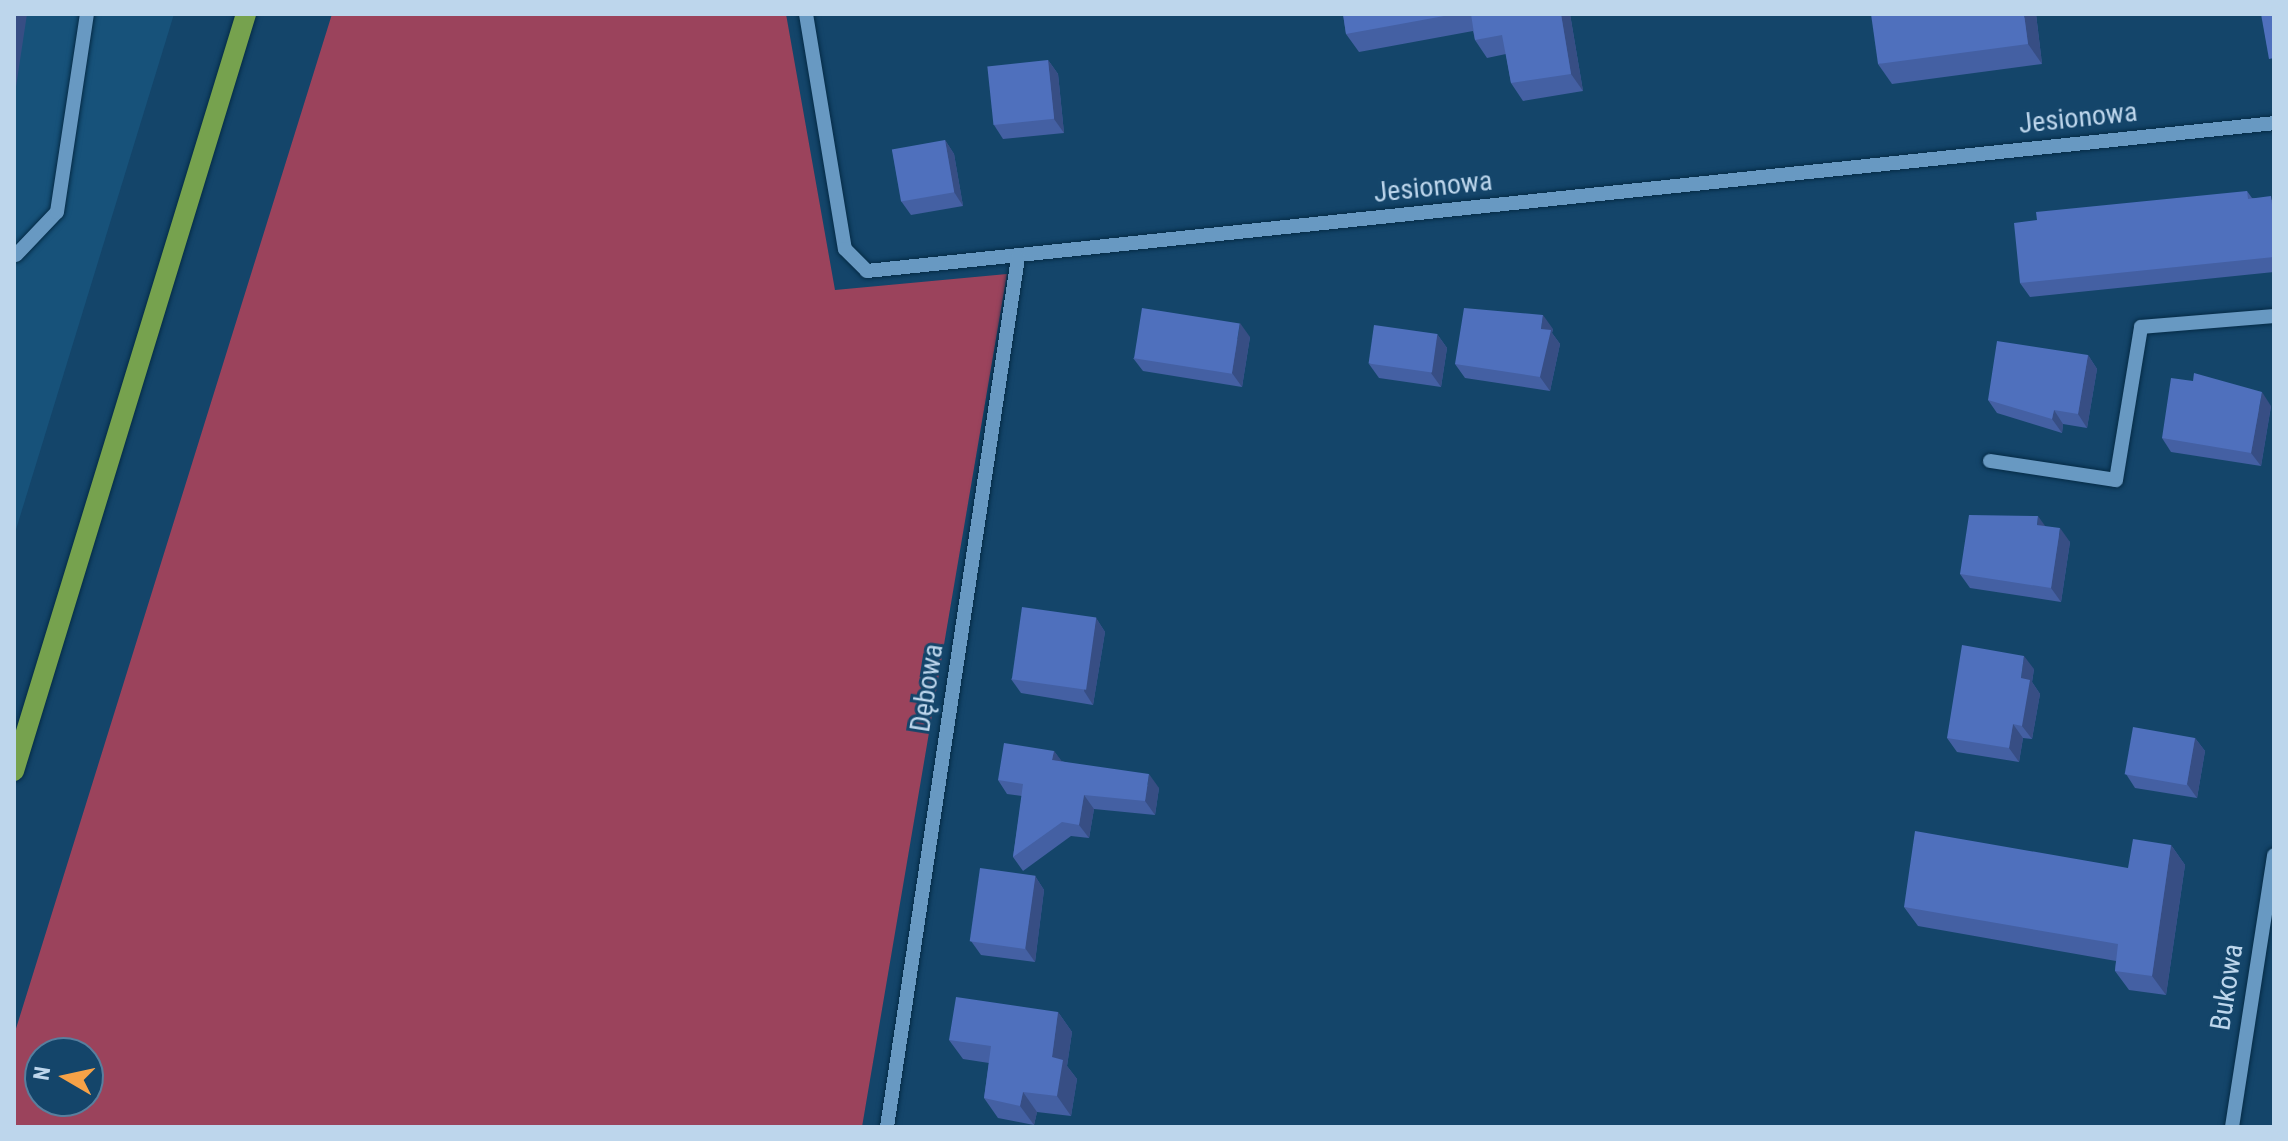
<!DOCTYPE html>
<html>
<head>
<meta charset="utf-8">
<style>
  body { margin:0 }
  #map { position:relative; width:2288px; height:1141px; overflow:hidden; background:#14456a; font-family:"Roboto Condensed",sans-serif }
  div>[style] { position:absolute }
  .built>* { inset:0; background:#17527a }
  .green>* { inset:0; background:#9b435c }
  .roads { filter:drop-shadow(0 0 2px #052b46) drop-shadow(0 0 2px #052b46) }
  .minor>* { height:14px; margin:-7px; padding:0 7px; transform-origin:7px; border-radius:7px; background:#6899c2 }
  .major>* { height:20px; margin:-10px; padding:0 10px; transform-origin:10px; border-radius:10px; background:#76a24e }
  .wall>* { inset:0; background:#4460a3 }
  .shaded-wall>* { inset:0; background:#374e84 }
  .building>* { inset:0; background:#4f70bd; transform-origin:0 0 }
  span { translate:-50% -50%; white-space:nowrap; text-align:center; line-height:1.15; -webkit-text-stroke:6px #14456a; paint-order:stroke }
  .street-label { font-size:28px; color:#bdd6ec }
  .frame { position:absolute; inset:0; border:16px solid #bdd6ec; pointer-events:none }
  .north { position:absolute; left:24px; top:1037px; width:80px; height:80px; box-sizing:border-box; background:#14456a; border:2px solid #587f9e; border-radius:50%; rotate:279deg; font-size:22px; font-weight:700; line-height:32px; text-align:center; color:#bdd6ec }
  .north::after { content:''; display:block; margin:auto; width:28px; height:36px; background:#f6a247; clip-path:polygon(50% 0,100% 100%,50% 72%,0 100%) }
</style>
</head>
<body>
<div id="map">
  <div class="built">
    <div style="clip-path:polygon(14px 14px,174px 14px,14px 536px)"></div>
  </div>
  <div class="green">
    <div style="clip-path:polygon(evenodd,332px 14px,786px 14px,835px 290px,1007px 274px,862px 1127px,14px 1127px,14px 1035px,332px 14px,40px 1053px,88px 1053px,88px 1101px,40px 1101px,40px 1053px)"></div>
  </div>
  <div class="roads">
    <div class="minor">
      <div style="left:806px;top:14px;width:238px;rotate:80.6deg"></div>
      <div style="left:845px;top:249px;width:31px;rotate:45deg"></div>
      <div style="left:867px;top:271px;width:1415px;rotate:-6deg"></div>
      <div style="left:16px;top:255px;width:59px;rotate:-46.4deg"></div>
      <div style="left:57px;top:212px;width:200px;rotate:-81.4deg"></div>
      <div style="left:1990px;top:461px;width:127px;rotate:8.6deg"></div>
      <div style="left:2116px;top:480px;width:155px;rotate:-80.7deg"></div>
      <div style="left:2141px;top:327px;width:133px;rotate:-4.7deg"></div>
      <div style="left:887px;top:1127px;width:879px;rotate:-81.43deg"></div>
      <div style="left:2232px;top:1127px;width:275px;rotate:-81.2deg"></div>
    </div>
    <div class="major">
      <div style="left:14px;top:771px;width:792px;rotate:-72.96deg"></div>
    </div>
  </div>
  <div class="wall">
    <div style="clip-path:polygon(1343px 14px,1570px 14px,1583px 91px,1523px 101px,1511px 83px,1506px 54px,1487px 58px,1475px 40px,1473px 31px,1359px 52px,1346px 34px)"></div>
    <div style="clip-path:polygon(2036px 14px,2042px 64px,1892px 84px,1878px 64px)"></div>
    <div style="clip-path:polygon(1048px 60px,1058px 74px,1064px 133px,1003px 139px,994px 125px)"></div>
    <div style="clip-path:polygon(945px 140px,954px 154px,963px 206px,911px 215px,901px 201px)"></div>
    <div style="clip-path:polygon(2247px 191px,2252px 198px,2274px 200px,2274px 272px,2030px 297px,2020px 283px)"></div>
    <div style="clip-path:polygon(1553px 329px,1552px 333px,1560px 344px,1550px 391px,1465px 378px,1455px 364px)"></div>
    <div style="clip-path:polygon(1437px 334px,1447px 348px,1441px 387px,1379px 378px,1369px 364px)"></div>
    <div style="clip-path:polygon(1250px 337px,1242px 387px,1143px 371px,1133px 358px)"></div>
    <div style="clip-path:polygon(2088px 355px,2097px 369px,2087px 428px,2063px 424px,2062px 433px,1997px 413px,1988px 400px)"></div>
    <div style="clip-path:polygon(2271px 406px,2261px 466px,2171px 452px,2162px 438px)"></div>
    <div style="clip-path:polygon(2045px 526px,2070px 542px,2061px 602px,1970px 588px,1960px 574px)"></div>
    <div style="clip-path:polygon(1096px 618px,1105px 632px,1093px 705px,1021px 693px,1011px 679px)"></div>
    <div style="clip-path:polygon(2034px 669px,2032px 682px,2040px 694px,2032px 739px,2023px 738px,2019px 762px,1957px 752px,1947px 738px)"></div>
    <div style="clip-path:polygon(2195px 738px,2205px 751px,2197px 798px,2135px 788px,2126px 774px)"></div>
    <div style="clip-path:polygon(1054px 751px,1061px 761px,1159px 788px,1155px 815px,1094px 809px,1089px 838px,1071px 836px,1023px 871px,1013px 857px,1022px 796px,1007px 794px,998px 780px)"></div>
    <div style="clip-path:polygon(2171px 845px,2185px 865px,2166px 995px,2129px 990px,2115px 971px,2116px 961px,1918px 926px,1904px 907px,2128px 868px)"></div>
    <div style="clip-path:polygon(1035px 876px,1044px 890px,1035px 962px,981px 955px,971px 941px)"></div>
    <div style="clip-path:polygon(1058px 1012px,1072px 1032px,1067px 1066px,1077px 1079px,1071px 1116px,1037px 1112px,1034px 1125px,998px 1118px,984px 1098px,989px 1063px,963px 1059px,949px 1040px)"></div>
  </div>
  <div class="shaded-wall">
    <div style="clip-path:polygon(14px 14px,27px 14px,14px 100px)"></div>
    <div style="clip-path:polygon(1561px 14px,1570px 14px,1583px 91px,1571px 74px)"></div>
    <div style="clip-path:polygon(2024px 14px,2036px 14px,2042px 64px,2028px 44px)"></div>
    <div style="clip-path:polygon(1048px 60px,1058px 74px,1064px 133px,1054px 119px)"></div>
    <div style="clip-path:polygon(945px 140px,954px 154px,963px 206px,954px 192px)"></div>
    <div style="clip-path:polygon(1543px 315px,1553px 329px,1552px 333px,1560px 344px,1550px 391px,1540px 377px,1541px 329px)"></div>
    <div style="clip-path:polygon(1240px 323px,1250px 337px,1242px 387px,1232px 373px)"></div>
    <div style="clip-path:polygon(1437px 334px,1447px 348px,1441px 387px,1431px 373px)"></div>
    <div style="clip-path:polygon(2088px 355px,2097px 369px,2087px 428px,2078px 414px)"></div>
    <div style="clip-path:polygon(2262px 392px,2271px 406px,2261px 466px,2251px 453px)"></div>
    <div style="clip-path:polygon(2054px 410px,2063px 424px,2062px 433px,2052px 419px)"></div>
    <div style="clip-path:polygon(2038px 516px,2048px 530px,2037px 525px)"></div>
    <div style="clip-path:polygon(2060px 528px,2070px 542px,2061px 602px,2051px 588px)"></div>
    <div style="clip-path:polygon(1096px 618px,1105px 632px,1093px 705px,1084px 691px)"></div>
    <div style="clip-path:polygon(2024px 656px,2034px 669px,2032px 682px,2040px 694px,2032px 739px,2022px 726px,2021px 678px)"></div>
    <div style="clip-path:polygon(2013px 724px,2023px 738px,2019px 762px,2009px 748px)"></div>
    <div style="clip-path:polygon(2195px 738px,2205px 751px,2197px 798px,2187px 784px)"></div>
    <div style="clip-path:polygon(1054px 751px,1064px 764px,1052px 760px)"></div>
    <div style="clip-path:polygon(1149px 774px,1159px 788px,1155px 815px,1145px 801px)"></div>
    <div style="clip-path:polygon(1084px 795px,1094px 809px,1089px 838px,1079px 825px)"></div>
    <div style="clip-path:polygon(2171px 845px,2185px 865px,2166px 995px,2152px 976px)"></div>
    <div style="clip-path:polygon(1035px 876px,1044px 890px,1035px 962px,1025px 948px)"></div>
    <div style="clip-path:polygon(1058px 1012px,1072px 1032px,1067px 1066px,1077px 1079px,1071px 1116px,1057px 1096px,1052px 1057px)"></div>
    <div style="clip-path:polygon(1023px 1092px,1037px 1112px,1034px 1125px,1020px 1106px)"></div>
  </div>
  <div class="building">
    <div style="clip-path:polygon(1343px 14px,1455px 14px,1346px 34px)"></div>
    <div style="clip-path:polygon(1471px 14px,1561px 14px,1571px 74px,1511px 83px,1502px 35px,1475px 40px)"></div>
    <div style="clip-path:polygon(1871px 14px,2024px 14px,2028px 44px,1878px 64px)"></div>
    <div style="clip-path:polygon(2261px 14px,2274px 14px,2274px 58px,2269px 59px)"></div>
    <div style="left:1048px;top:60px;width:59px;height:61px;rotate:84deg"></div>
    <div style="left:945px;top:140px;width:53px;height:54px;rotate:80deg"></div>
    <div style="clip-path:polygon(2247px 191px,2248px 199px,2271px 196px,2274px 221px,2274px 257px,2020px 283px,2014px 223px,2037px 220px,2036px 212px)"></div>
    <div style="left:1142px;top:308px;width:99px;height:51px;rotate:9deg"></div>
    <div style="clip-path:polygon(1464px 308px,1543px 315px,1541px 329px,1551px 330px,1540px 377px,1455px 364px)"></div>
    <div style="left:1374px;top:325px;width:64px;height:39px;rotate:8deg"></div>
    <div style="clip-path:polygon(1997px 341px,2088px 355px,2078px 414px,2054px 410px,2052px 419px,1988px 400px)"></div>
    <div style="clip-path:polygon(2194px 373px,2262px 392px,2251px 453px,2162px 438px,2171px 378px,2193px 381px)"></div>
    <div style="clip-path:polygon(1969px 515px,2038px 516px,2037px 525px,2060px 528px,2051px 588px,1960px 574px)"></div>
    <div style="left:1022px;top:607px;width:75px;height:73px;rotate:8deg"></div>
    <div style="clip-path:polygon(1962px 645px,2024px 656px,2021px 678px,2030px 680px,2022px 726px,2013px 724px,2009px 748px,1947px 738px)"></div>
    <div style="left:2133px;top:727px;width:63px;height:48px;rotate:10deg"></div>
    <div style="clip-path:polygon(1004px 743px,1054px 751px,1052px 760px,1149px 774px,1145px 801px,1084px 795px,1079px 825px,1062px 822px,1013px 857px,1023px 784px,998px 780px)"></div>
    <div style="clip-path:polygon(1915px 831px,2128px 868px,2133px 839px,2171px 845px,2152px 976px,2115px 971px,2118px 944px,1904px 907px)"></div>
    <div style="left:980px;top:868px;width:56px;height:74px;rotate:8deg"></div>
    <div style="clip-path:polygon(956px 997px,1058px 1012px,1052px 1057px,1063px 1060px,1057px 1096px,1023px 1092px,1020px 1106px,984px 1098px,991px 1046px,949px 1040px)"></div>
  </div>
  <div class="street-label">
    <span style="left:2078px;top:118px;rotate:-6deg">Jesionowa</span>
    <span style="left:1433px;top:187px;rotate:-6deg">Jesionowa</span>
    <span style="left:927px;top:688px;rotate:-81deg">Dębowa</span>
    <span style="left:2227px;top:987px;rotate:-81deg">Bukowa</span>
  </div>
  <div class="frame"></div>
  <div class="north">N</div>
</div>
</body>
</html>
